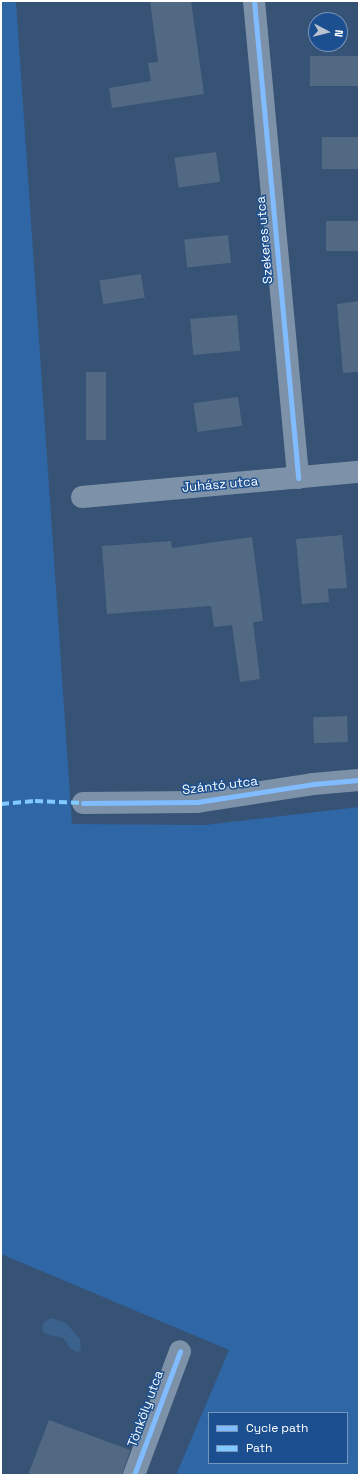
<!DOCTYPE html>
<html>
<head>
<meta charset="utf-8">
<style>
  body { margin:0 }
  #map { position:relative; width:360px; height:1476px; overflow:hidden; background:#365274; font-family:"Space Grotesk",sans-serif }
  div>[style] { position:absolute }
  .green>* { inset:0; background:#2f66a5 }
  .water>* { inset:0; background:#3b618d }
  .building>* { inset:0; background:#526984; transform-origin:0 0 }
  .minor>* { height:22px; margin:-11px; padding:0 11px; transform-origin:11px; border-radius:11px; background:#7d92a8 }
  .quiet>* { height:4px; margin-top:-2px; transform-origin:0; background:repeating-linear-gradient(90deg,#80caff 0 8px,transparent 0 12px) }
  .cycleway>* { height:5px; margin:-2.5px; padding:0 2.5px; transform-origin:2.5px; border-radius:2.5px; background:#80bcff }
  span { translate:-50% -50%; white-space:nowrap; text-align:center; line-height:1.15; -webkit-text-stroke:3px #1b4f8f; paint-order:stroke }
  .street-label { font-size:13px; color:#fff }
  .frame { position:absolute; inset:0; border:2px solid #fff; pointer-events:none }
  .legend { position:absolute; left:208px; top:1412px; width:140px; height:52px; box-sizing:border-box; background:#1b4f8f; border:1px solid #7695bc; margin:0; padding:5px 7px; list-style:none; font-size:12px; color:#fff }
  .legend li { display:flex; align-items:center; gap:8px; height:20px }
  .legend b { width:20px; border:1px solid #7695bc }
  .north { position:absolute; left:308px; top:12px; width:40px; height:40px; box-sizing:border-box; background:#1b4f8f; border:1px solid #7695bc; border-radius:50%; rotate:97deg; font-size:11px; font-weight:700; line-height:16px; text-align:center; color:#fff }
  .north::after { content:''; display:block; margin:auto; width:14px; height:18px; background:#b9c2ce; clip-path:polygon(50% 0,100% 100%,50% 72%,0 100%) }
</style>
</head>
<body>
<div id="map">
  <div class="green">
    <div style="clip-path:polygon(evenodd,1px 1px,16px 1px,72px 824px,205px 825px,359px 807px,359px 1475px,176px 1475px,229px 1350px,1px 1254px,1px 1px,209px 1413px,347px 1413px,347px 1463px,209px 1463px,209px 1413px)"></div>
  </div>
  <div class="water">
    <div style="clip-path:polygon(51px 1318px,66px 1323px,80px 1339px,81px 1351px,77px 1352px,71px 1349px,63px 1338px,46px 1334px,42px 1330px,44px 1322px)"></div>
  </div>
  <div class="building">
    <div style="clip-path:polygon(150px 1px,191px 1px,204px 94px,112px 108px,109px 88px,151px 81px,148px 63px,158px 62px)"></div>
    <div style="left:359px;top:56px;width:30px;height:49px;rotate:90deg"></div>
    <div style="left:359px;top:137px;width:32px;height:37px;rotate:90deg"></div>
    <div style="left:216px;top:152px;width:30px;height:42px;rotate:82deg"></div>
    <div style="left:359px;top:221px;width:30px;height:33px;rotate:90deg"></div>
    <div style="left:228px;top:235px;width:28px;height:44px;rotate:84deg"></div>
    <div style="left:141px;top:274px;width:24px;height:42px;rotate:81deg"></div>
    <div style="clip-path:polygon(359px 301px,359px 372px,343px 373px,337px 304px)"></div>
    <div style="left:237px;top:315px;width:36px;height:47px;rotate:85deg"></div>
    <div style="left:86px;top:372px;width:20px;height:68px"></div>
    <div style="left:238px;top:397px;width:29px;height:45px;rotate:82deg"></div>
    <div style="clip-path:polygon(342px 535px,347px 588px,328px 589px,329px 602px,302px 604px,296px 539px)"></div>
    <div style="clip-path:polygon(252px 537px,263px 621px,253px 622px,260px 679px,240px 682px,232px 625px,214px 627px,211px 606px,107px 614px,102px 546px,171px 541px,172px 548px)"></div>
    <div style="left:347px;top:716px;width:26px;height:34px;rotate:88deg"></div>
    <div style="clip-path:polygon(49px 1420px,130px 1450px,122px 1475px,28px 1475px)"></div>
  </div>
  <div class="minor">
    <div style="left:254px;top:1px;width:479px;rotate:84.7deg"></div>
    <div style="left:82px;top:497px;width:278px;rotate:-5.2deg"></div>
    <div style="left:83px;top:803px;width:114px;rotate:-0.5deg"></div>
    <div style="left:197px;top:802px;width:117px;rotate:-8.8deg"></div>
    <div style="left:313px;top:784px;width:46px;rotate:-5deg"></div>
    <div style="left:134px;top:1475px;width:132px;rotate:-69.6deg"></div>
  </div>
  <div class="quiet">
    <div style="left:1px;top:804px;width:34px;rotate:-5deg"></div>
    <div style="left:35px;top:801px;width:48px;rotate:2.4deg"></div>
  </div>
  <div class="cycleway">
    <div style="left:254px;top:1px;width:479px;rotate:84.7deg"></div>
    <div style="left:83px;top:803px;width:114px;rotate:-0.5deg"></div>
    <div style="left:197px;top:802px;width:117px;rotate:-8.8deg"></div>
    <div style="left:313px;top:784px;width:46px;rotate:-5deg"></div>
    <div style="left:134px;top:1475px;width:132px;rotate:-69.6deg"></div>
  </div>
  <div class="street-label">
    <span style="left:265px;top:240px;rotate:-95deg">Szekeres utca</span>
    <span style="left:220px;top:485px;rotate:-5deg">Juhász utca</span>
    <span style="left:220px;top:786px;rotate:-7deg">Szántó utca</span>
    <span style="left:146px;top:1409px;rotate:-70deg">Tönköly utca</span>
  </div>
  <div class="frame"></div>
  <ul class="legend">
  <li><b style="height:5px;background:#80bcff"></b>Cycle path</li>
  <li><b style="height:5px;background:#80caff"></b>Path</li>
  </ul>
  <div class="north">N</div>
</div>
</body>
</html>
